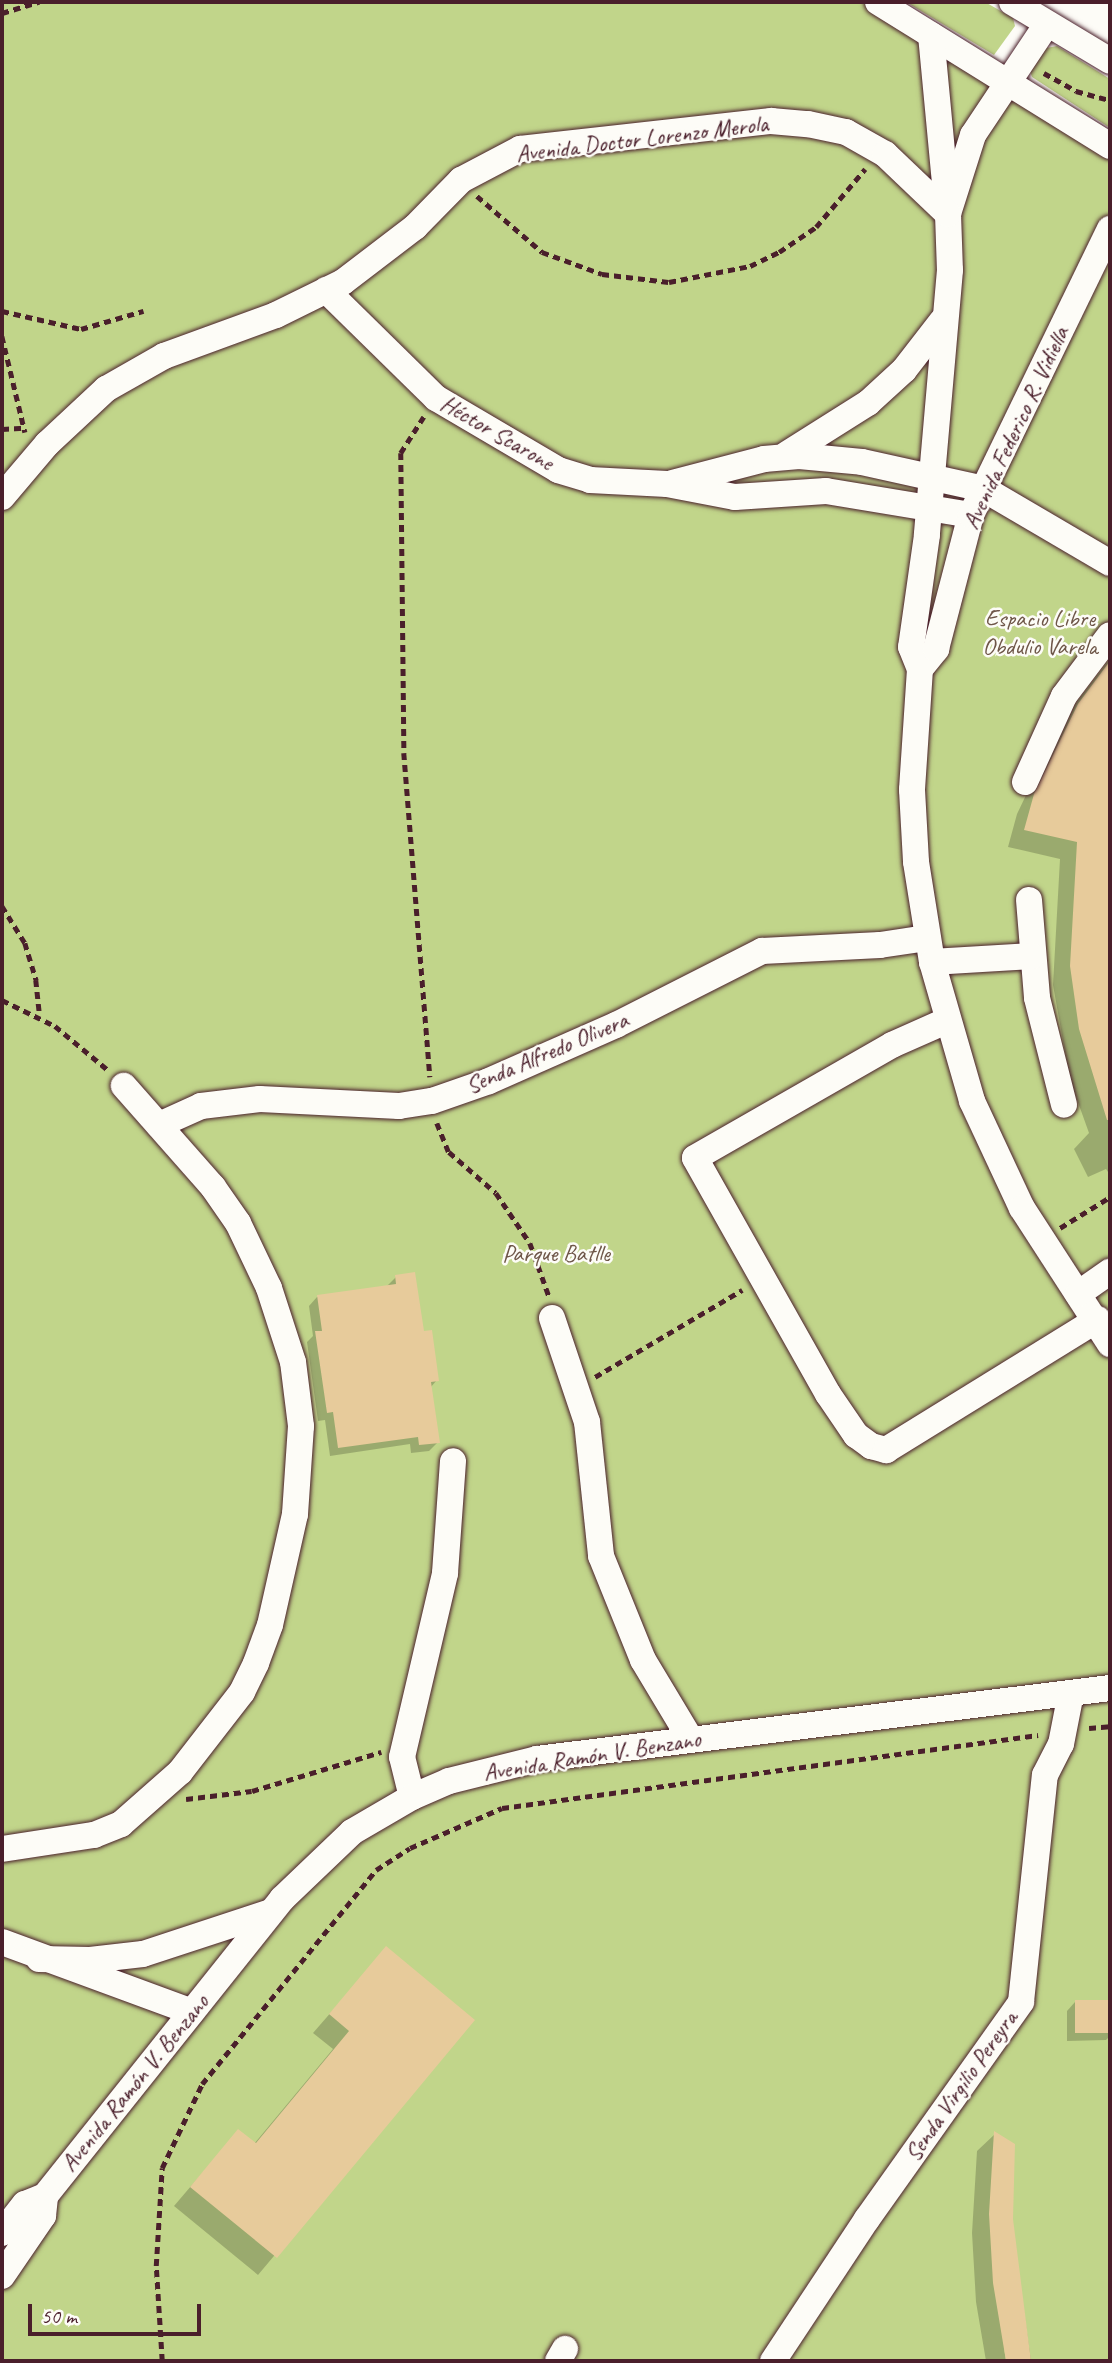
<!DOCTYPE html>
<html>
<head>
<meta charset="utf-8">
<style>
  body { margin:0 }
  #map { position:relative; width:1112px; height:2363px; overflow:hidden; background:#fdfcf7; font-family:Caveat,sans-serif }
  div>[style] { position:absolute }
  .green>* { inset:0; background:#c1d58a }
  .shadow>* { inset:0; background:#0003 }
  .building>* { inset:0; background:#e7cb9b; transform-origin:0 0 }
  .path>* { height:4.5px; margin-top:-2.25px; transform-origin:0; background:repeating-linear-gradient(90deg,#4a1f2b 0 7px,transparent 0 12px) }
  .roads { filter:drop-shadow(0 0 2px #4a1f2b) drop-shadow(0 0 2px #4a1f2b) }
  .minor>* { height:26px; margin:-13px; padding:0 13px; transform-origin:13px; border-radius:13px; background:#fdfcf7 }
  span { translate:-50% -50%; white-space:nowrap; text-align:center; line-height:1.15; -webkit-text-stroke:5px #fdfcf7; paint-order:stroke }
  .street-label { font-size:24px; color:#4a1f2b }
  .park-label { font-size:24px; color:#6e5648 }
  .frame { position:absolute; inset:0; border:4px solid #4a1f2b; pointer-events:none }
  .scale { position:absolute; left:28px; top:2304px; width:173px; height:32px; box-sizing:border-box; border:4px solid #4a1f2b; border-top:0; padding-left:9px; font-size:21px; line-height:24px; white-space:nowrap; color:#4a1f2b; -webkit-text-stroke:5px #fdfcf7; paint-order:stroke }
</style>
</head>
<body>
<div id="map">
  <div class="green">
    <div style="clip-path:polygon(2px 2px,878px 2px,1110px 146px,1110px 2361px,2px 2361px)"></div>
    <div style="clip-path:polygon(906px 2px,985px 2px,1013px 18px,1015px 26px,994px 55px)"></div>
    <div style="clip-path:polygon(1057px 46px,1110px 79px,1110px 128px,1032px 77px,1030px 71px,1041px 49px)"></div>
  </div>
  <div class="shadow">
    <div style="clip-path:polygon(1110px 659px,1110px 1175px,1106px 1169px,1088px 1177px,1074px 1149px,1089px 1133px,1070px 1080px,1053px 985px,1060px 859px,1008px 847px,1017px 814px,1060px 724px)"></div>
    <div style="clip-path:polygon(396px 1277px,422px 1333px,437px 1380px,430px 1388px,438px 1442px,429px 1451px,411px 1453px,410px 1444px,330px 1456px,325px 1420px,318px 1421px,307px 1342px,313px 1336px,309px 1306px,317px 1297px,387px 1286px)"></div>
    <div style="clip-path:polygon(386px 1949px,472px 2020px,258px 2275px,174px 2206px,238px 2131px,254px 2144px,333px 2049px,313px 2033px)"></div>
    <div style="clip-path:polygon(1075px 2002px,1110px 2002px,1110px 2036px,1106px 2040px,1067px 2041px,1067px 2011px)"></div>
    <div style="clip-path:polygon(995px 2134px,1011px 2219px,1031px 2361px,1009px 2361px,1004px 2348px,1006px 2361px,986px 2361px,976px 2302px,972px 2233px,977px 2151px)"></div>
  </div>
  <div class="building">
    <div style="clip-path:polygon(1110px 661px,1110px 1120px,1107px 1120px,1079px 1029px,1070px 966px,1077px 842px,1024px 830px,1034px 794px,1078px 704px)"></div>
    <div style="clip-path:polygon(415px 1272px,424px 1331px,432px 1330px,439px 1381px,431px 1382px,440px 1443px,419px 1445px,418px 1437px,338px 1448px,333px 1412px,327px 1413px,315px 1331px,322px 1331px,317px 1295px,396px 1284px,395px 1275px)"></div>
    <div style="clip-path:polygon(386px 1946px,475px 2020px,277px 2258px,190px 2187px,238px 2129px,256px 2143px,349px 2031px,329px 2014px)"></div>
    <div style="left:1075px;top:2000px;width:35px;height:33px"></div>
    <div style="clip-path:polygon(994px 2131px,1015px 2144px,1013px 2219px,1031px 2361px,1006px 2361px,993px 2283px,989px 2214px)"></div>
  </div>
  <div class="path">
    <div style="left:2px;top:13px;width:39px;rotate:-17deg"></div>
    <div style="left:1044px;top:73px;width:37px;rotate:29deg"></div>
    <div style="left:1076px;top:91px;width:35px;rotate:15deg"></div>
    <div style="left:477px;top:196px;width:86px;rotate:40.7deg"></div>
    <div style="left:542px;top:252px;width:64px;rotate:20.1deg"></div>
    <div style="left:602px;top:274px;width:67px;rotate:6.8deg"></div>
    <div style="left:669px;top:282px;width:83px;rotate:-11.2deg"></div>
    <div style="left:750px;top:266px;width:32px;rotate:-26deg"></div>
    <div style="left:779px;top:252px;width:45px;rotate:-34deg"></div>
    <div style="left:816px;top:227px;width:76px;rotate:-49.8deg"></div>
    <div style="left:2px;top:311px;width:81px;rotate:12.8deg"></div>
    <div style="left:81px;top:329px;width:65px;rotate:-16.2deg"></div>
    <div style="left:2px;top:336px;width:99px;rotate:76.5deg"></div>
    <div style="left:424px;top:417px;width:43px;rotate:122.6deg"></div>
    <div style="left:401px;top:453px;width:300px;rotate:89.4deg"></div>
    <div style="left:404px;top:753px;width:325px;rotate:85.4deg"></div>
    <div style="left:2px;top:429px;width:22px;rotate:-3deg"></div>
    <div style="left:2px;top:906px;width:44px;rotate:58.1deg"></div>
    <div style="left:25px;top:943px;width:39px;rotate:73deg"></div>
    <div style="left:36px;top:980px;width:36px;rotate:84deg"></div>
    <div style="left:2px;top:1000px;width:59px;rotate:26.1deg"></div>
    <div style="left:55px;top:1026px;width:69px;rotate:39.7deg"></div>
    <div style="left:437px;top:1123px;width:31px;rotate:68deg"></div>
    <div style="left:449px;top:1152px;width:62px;rotate:41.1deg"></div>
    <div style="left:496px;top:1193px;width:60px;rotate:55.8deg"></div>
    <div style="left:530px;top:1243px;width:56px;rotate:70.3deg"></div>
    <div style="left:1060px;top:1228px;width:59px;rotate:-31.8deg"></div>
    <div style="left:595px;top:1377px;width:171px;rotate:-30.6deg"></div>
    <div style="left:1089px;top:1728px;width:21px;rotate:-5deg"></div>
    <div style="left:186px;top:1799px;width:66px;rotate:-6.9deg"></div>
    <div style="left:252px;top:1791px;width:135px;rotate:-16.8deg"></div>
    <div style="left:162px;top:2361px;width:95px;rotate:-93.6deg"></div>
    <div style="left:156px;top:2266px;width:98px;rotate:-86.5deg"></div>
    <div style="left:162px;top:2168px;width:93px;rotate:-64.5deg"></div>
    <div style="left:202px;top:2084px;width:276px;rotate:-50.9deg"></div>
    <div style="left:376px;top:1870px;width:40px;rotate:-32.9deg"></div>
    <div style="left:410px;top:1848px;width:100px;rotate:-23.5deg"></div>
    <div style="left:502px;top:1808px;width:541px;rotate:-7.76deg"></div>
  </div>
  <div class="roads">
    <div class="minor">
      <div style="left:878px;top:2px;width:273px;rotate:31.8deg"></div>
      <div style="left:1012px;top:2px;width:114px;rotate:31deg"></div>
      <div style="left:1047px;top:24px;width:133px;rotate:123.7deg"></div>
      <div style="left:973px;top:135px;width:83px;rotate:107.6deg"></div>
      <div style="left:948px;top:214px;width:56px;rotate:88deg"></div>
      <div style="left:950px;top:270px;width:266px;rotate:95deg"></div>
      <div style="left:927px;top:535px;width:113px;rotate:98.1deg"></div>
      <div style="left:911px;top:647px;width:24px;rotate:68deg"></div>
      <div style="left:920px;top:669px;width:121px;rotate:93.8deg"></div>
      <div style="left:912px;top:790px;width:72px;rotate:86.8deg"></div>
      <div style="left:916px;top:862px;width:101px;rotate:80.9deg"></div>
      <div style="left:932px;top:962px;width:145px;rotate:73.9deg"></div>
      <div style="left:972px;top:1101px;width:118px;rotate:65deg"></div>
      <div style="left:1022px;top:1208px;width:162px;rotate:57.1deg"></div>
      <div style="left:931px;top:35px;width:159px;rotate:84.6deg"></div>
      <div style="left:326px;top:290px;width:154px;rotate:44.5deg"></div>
      <div style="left:436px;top:398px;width:142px;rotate:30.5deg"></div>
      <div style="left:558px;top:470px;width:34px;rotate:17deg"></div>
      <div style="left:590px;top:480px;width:77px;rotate:3deg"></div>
      <div style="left:667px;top:484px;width:69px;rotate:10.8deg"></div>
      <div style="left:735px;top:497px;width:91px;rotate:-3.8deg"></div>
      <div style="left:826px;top:491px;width:147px;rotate:9.4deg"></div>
      <div style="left:787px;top:454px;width:96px;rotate:-32.2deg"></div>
      <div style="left:868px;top:403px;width:49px;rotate:-42.5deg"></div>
      <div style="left:904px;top:370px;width:62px;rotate:-52.2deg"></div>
      <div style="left:672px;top:483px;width:95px;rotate:-14.6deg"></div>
      <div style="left:764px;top:459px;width:35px;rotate:-5deg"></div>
      <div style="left:799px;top:456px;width:63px;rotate:5.4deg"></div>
      <div style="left:862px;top:462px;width:125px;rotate:12.5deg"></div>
      <div style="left:984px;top:489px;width:146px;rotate:30.4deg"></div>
      <div style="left:2px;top:497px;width:70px;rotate:-49.7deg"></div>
      <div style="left:47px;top:444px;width:81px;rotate:-43deg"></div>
      <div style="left:106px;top:389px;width:67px;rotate:-29.6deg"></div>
      <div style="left:164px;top:356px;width:119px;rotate:-20.1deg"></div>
      <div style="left:276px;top:315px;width:75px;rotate:-26.2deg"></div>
      <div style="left:343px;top:282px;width:91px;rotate:-37.4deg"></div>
      <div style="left:415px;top:227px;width:66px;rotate:-45.6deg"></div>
      <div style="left:461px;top:180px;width:67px;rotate:-27.7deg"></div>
      <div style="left:520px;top:149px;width:253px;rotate:-6.4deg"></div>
      <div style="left:771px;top:121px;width:37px;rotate:5deg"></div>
      <div style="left:808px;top:124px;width:39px;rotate:12deg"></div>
      <div style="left:846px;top:132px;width:45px;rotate:29.4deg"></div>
      <div style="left:885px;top:154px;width:87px;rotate:43.6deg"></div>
      <div style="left:920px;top:669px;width:26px;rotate:-51deg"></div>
      <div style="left:936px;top:649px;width:138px;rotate:-75.4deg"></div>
      <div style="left:971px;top:515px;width:318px;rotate:-64.1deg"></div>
      <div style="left:1025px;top:782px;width:94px;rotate:-65.6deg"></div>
      <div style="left:1064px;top:696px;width:76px;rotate:-53deg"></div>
      <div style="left:1029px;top:900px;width:98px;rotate:85.3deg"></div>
      <div style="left:1037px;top:998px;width:110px;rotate:75.8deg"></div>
      <div style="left:932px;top:962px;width:100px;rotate:-3.4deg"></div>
      <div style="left:946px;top:1021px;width:59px;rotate:156deg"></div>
      <div style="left:892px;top:1045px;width:227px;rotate:150.2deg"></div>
      <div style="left:695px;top:1158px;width:271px;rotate:60.6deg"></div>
      <div style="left:828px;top:1394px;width:50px;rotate:55.7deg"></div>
      <div style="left:856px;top:1435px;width:19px;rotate:36deg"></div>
      <div style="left:871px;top:1446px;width:16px;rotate:15deg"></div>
      <div style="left:886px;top:1450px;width:249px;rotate:-31.7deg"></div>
      <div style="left:159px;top:1125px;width:46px;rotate:-24.3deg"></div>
      <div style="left:201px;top:1106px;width:59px;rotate:-6.8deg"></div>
      <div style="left:260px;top:1099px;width:139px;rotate:2.9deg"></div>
      <div style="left:399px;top:1106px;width:33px;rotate:-9deg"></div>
      <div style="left:432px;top:1101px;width:60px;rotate:-19.3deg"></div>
      <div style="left:489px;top:1081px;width:139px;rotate:-23.8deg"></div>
      <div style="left:616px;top:1025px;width:164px;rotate:-26.9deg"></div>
      <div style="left:762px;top:951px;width:118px;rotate:-2.9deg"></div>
      <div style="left:880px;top:945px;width:48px;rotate:-8.5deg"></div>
      <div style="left:1078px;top:1294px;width:39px;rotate:-35deg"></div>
      <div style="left:552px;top:1318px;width:110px;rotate:71.4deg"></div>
      <div style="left:587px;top:1422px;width:135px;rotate:84deg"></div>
      <div style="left:601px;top:1556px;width:112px;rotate:68deg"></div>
      <div style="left:643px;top:1660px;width:93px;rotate:59deg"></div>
      <div style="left:412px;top:1797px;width:41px;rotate:-104deg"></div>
      <div style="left:402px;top:1757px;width:189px;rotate:-76.8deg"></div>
      <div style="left:445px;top:1573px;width:112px;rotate:-85.9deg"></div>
      <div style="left:2px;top:1849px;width:93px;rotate:-8.7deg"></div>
      <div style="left:94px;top:1835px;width:29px;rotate:-22deg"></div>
      <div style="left:121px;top:1824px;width:79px;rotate:-41.4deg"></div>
      <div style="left:180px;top:1772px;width:101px;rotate:-52.2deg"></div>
      <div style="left:242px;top:1692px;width:32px;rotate:-64deg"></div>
      <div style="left:256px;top:1663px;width:40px;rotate:-69.8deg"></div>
      <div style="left:270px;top:1625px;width:114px;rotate:-77.3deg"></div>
      <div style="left:295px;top:1514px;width:88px;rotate:-86.1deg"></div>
      <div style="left:301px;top:1426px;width:64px;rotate:-97.1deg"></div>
      <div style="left:293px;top:1362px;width:78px;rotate:-108deg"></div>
      <div style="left:269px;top:1288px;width:72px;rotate:-115.5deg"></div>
      <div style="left:238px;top:1223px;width:44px;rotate:-124.8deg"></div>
      <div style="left:213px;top:1187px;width:135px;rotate:-131.4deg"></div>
      <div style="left:2px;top:1942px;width:202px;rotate:20.2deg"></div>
      <div style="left:39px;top:1959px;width:51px;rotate:1.1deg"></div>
      <div style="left:90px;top:1960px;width:53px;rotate:-6.5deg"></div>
      <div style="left:143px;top:1954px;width:135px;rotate:-18.2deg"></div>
      <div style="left:2px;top:2233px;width:37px;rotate:-52deg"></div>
      <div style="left:25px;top:2204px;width:22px;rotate:-22deg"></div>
      <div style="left:45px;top:2196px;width:380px;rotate:-51.4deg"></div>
      <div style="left:282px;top:1899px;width:97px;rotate:-43.7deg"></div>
      <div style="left:352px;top:1832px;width:69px;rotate:-30.3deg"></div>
      <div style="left:412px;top:1797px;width:40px;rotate:-23.4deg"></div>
      <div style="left:449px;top:1781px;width:91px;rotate:-14deg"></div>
      <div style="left:537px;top:1759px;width:577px;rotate:-7.06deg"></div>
      <div style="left:2px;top:2276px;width:73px;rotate:-55.7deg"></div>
      <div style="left:43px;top:2216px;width:20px;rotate:-84deg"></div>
      <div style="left:558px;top:2361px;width:14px;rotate:-60deg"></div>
      <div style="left:773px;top:2361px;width:170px;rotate:-56.5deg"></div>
      <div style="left:867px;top:2219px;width:266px;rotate:-54.6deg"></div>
      <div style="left:1021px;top:2002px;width:228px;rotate:-84deg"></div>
      <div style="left:1045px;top:1775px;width:35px;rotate:-63deg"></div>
      <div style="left:1061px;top:1744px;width:52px;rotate:-78.9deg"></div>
    </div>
  </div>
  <div class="street-label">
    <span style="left:642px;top:139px;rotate:-7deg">Avenida Doctor Lorenzo Merola</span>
    <span style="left:1016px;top:428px;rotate:-65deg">Avenida Federico R. Vidiella</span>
    <span style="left:497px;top:433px;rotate:30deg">Héctor Scarone</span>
    <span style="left:547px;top:1053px;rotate:-23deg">Senda Alfredo Olivera</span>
    <span style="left:592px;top:1756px;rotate:-9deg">Avenida Ramón V. Benzano</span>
    <span style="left:135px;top:2083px;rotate:-51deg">Avenida Ramón V. Benzano</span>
    <span style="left:961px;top:2086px;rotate:-55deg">Senda Virgilio Pereyra</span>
  </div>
  <div class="park-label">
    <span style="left:1040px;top:633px">Espacio Libre<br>Obdulio Varela</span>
    <span style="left:556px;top:1254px">Parque Batlle</span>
  </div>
  <div class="frame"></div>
  <div class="scale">50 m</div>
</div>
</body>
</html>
